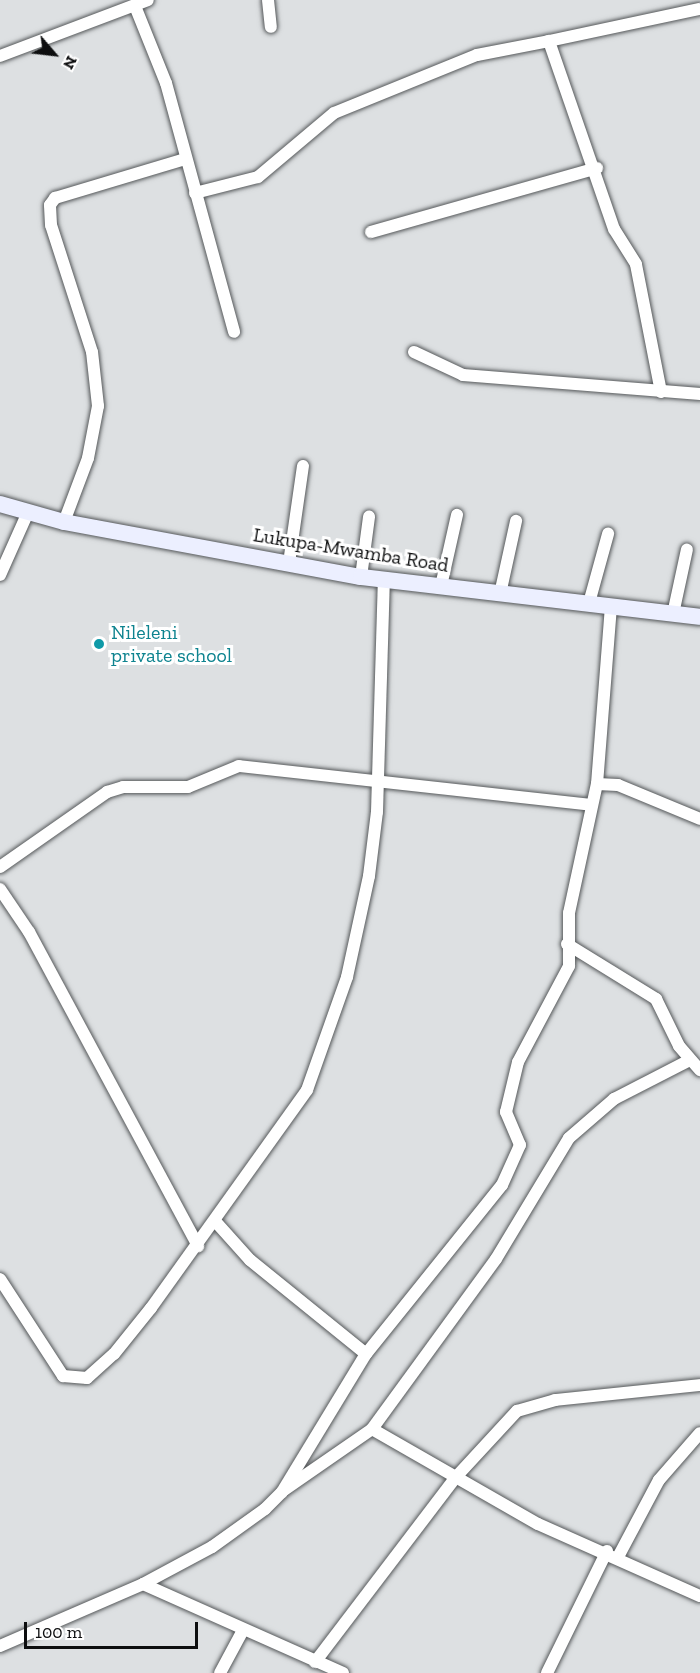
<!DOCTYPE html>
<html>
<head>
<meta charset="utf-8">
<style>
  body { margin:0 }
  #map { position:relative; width:700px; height:1673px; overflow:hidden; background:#dde0e2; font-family:"Zilla Slab",serif }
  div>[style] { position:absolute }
  .roads { filter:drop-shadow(0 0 2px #55585a) drop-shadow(0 0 2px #55585a) }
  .street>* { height:12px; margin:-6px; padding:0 6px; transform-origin:6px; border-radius:6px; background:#fff }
  .secondary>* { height:16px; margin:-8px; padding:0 8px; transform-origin:8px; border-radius:8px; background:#ecefff }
  .dots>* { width:16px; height:16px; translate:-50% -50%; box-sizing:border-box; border:3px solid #fff; border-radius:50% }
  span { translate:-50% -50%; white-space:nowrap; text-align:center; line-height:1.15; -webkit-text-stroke:6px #fff; paint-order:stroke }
  .street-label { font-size:20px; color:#0d0e0f }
  .culture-label { font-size:20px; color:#0d838f }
  .left { translate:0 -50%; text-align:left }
  .north { position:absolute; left:24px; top:24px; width:60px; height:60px; -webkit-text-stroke:4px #fff; paint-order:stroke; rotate:118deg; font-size:16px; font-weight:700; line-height:24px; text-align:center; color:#0d0e0f }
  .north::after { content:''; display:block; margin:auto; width:21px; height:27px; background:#0d0e0f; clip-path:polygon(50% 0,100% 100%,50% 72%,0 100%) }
  .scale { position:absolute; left:24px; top:1622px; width:174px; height:27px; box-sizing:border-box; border:3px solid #0d0e0f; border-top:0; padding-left:8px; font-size:18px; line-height:21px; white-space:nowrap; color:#0d0e0f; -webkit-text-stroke:4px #fff; paint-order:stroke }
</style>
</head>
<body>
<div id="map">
  <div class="roads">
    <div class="street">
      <div style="left:268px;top:0;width:27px;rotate:84deg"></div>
      <div style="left:135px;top:6px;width:83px;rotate:68.1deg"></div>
      <div style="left:166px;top:83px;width:258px;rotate:74.7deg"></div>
      <div style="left:0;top:56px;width:158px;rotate:-20.7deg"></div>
      <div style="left:195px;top:193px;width:65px;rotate:-14.3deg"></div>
      <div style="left:258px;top:177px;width:99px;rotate:-40.1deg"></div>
      <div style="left:334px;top:113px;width:154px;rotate:-22.1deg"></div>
      <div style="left:477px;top:55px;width:73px;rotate:-11deg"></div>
      <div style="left:371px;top:232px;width:235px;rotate:-15.8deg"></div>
      <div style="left:414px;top:352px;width:54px;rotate:25.1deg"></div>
      <div style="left:463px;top:375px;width:238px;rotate:4.6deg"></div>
      <div style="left:661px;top:392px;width:130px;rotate:-101.1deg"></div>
      <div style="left:636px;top:264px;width:41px;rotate:-122.2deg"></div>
      <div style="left:614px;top:229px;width:199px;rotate:-109.1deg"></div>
      <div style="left:549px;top:41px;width:154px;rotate:-12deg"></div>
      <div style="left:64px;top:522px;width:68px;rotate:-69.4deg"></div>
      <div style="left:88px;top:458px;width:53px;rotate:-79.1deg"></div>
      <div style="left:98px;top:406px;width:54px;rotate:-96.3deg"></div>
      <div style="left:92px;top:352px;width:133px;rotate:-107.9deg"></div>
      <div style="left:51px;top:225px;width:20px;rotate:-93deg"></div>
      <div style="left:50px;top:205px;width:9px;rotate:-54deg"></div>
      <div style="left:55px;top:198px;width:136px;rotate:-16.7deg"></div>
      <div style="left:289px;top:563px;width:98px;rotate:-81.8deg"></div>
      <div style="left:0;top:575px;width:69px;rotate:-66deg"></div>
      <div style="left:361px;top:577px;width:61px;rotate:-82.4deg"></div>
      <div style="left:441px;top:586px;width:73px;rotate:-77.3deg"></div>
      <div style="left:500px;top:594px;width:75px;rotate:-77.6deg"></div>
      <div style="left:589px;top:603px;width:72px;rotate:-74.6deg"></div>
      <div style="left:673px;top:614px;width:66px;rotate:-77.8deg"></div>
      <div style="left:597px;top:784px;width:21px;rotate:3deg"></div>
      <div style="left:618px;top:785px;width:89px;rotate:22.5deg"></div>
      <div style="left:0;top:867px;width:131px;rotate:-35deg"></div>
      <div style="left:107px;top:792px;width:17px;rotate:-17deg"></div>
      <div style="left:123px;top:787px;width:65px"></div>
      <div style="left:188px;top:787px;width:55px;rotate:-22.4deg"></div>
      <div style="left:239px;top:766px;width:353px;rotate:6.3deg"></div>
      <div style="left:0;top:889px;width:52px;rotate:56deg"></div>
      <div style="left:29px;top:932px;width:357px;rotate:61.7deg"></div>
      <div style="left:567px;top:944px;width:105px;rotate:31.7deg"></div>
      <div style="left:656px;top:999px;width:52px;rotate:63.9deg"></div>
      <div style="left:679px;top:1046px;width:32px;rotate:49deg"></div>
      <div style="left:215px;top:1221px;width:52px;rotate:48.1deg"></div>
      <div style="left:250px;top:1260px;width:149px;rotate:39deg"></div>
      <div style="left:0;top:1279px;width:116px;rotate:57deg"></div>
      <div style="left:63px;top:1376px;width:24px;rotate:5deg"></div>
      <div style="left:87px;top:1378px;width:36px;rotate:-42deg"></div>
      <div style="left:114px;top:1354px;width:59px;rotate:-51.2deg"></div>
      <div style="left:151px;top:1308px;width:268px;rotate:-54.4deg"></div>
      <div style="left:307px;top:1090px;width:120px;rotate:-70.5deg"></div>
      <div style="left:347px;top:977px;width:103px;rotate:-77.7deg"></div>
      <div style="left:369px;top:876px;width:64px;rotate:-82.9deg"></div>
      <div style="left:377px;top:812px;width:232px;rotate:-88.3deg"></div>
      <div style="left:372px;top:1429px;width:191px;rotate:29.8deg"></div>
      <div style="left:538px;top:1524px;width:177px;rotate:24deg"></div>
      <div style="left:284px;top:1490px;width:107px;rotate:-34.7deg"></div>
      <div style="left:372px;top:1429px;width:210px;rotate:-53.9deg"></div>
      <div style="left:496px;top:1259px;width:141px;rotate:-58.9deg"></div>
      <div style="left:569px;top:1138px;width:60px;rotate:-40.9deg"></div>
      <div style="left:614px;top:1099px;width:85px;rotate:-27.2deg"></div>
      <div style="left:618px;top:1557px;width:87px;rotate:-62deg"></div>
      <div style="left:659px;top:1480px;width:62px;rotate:-48.9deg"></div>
      <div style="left:143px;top:1584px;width:219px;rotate:24deg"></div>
      <div style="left:0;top:1646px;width:156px;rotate:-23.4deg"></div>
      <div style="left:143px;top:1584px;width:78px;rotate:-28.2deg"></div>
      <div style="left:212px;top:1547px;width:65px;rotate:-35.6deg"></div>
      <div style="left:265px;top:1509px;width:24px;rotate:-45deg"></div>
      <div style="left:282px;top:1492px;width:162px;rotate:-58.7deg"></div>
      <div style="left:366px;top:1354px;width:217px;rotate:-51.2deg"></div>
      <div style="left:502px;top:1185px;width:44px;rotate:-65.8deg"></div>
      <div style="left:520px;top:1145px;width:36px;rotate:-113deg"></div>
      <div style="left:506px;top:1112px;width:51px;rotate:-76.5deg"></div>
      <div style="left:518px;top:1062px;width:109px;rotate:-62deg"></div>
      <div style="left:569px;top:966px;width:53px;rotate:-90deg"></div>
      <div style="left:569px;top:913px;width:132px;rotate:-77.8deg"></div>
      <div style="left:597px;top:784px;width:179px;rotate:-85.5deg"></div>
      <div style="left:315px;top:1662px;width:233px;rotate:-52.7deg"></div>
      <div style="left:456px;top:1477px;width:90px;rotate:-47.3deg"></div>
      <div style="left:517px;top:1411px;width:40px;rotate:-16deg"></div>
      <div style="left:555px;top:1400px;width:146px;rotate:-5.9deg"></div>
      <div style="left:220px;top:1673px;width:47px;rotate:-61.8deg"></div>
      <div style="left:547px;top:1673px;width:136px;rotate:-63.8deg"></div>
    </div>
    <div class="secondary">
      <div style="left:0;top:504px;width:66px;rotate:15.7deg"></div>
      <div style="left:64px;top:522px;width:302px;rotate:10.5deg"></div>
      <div style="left:361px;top:577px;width:341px;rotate:6.7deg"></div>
    </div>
  </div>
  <div class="dots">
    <div style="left:99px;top:644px;background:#0f9aa8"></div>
  </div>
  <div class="street-label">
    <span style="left:351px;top:550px;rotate:9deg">Lukupa-Mwamba Road</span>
  </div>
  <div class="culture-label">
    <span class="left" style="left:111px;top:644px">Nileleni<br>private school</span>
  </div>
  <div class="north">N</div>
  <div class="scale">100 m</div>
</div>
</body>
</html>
